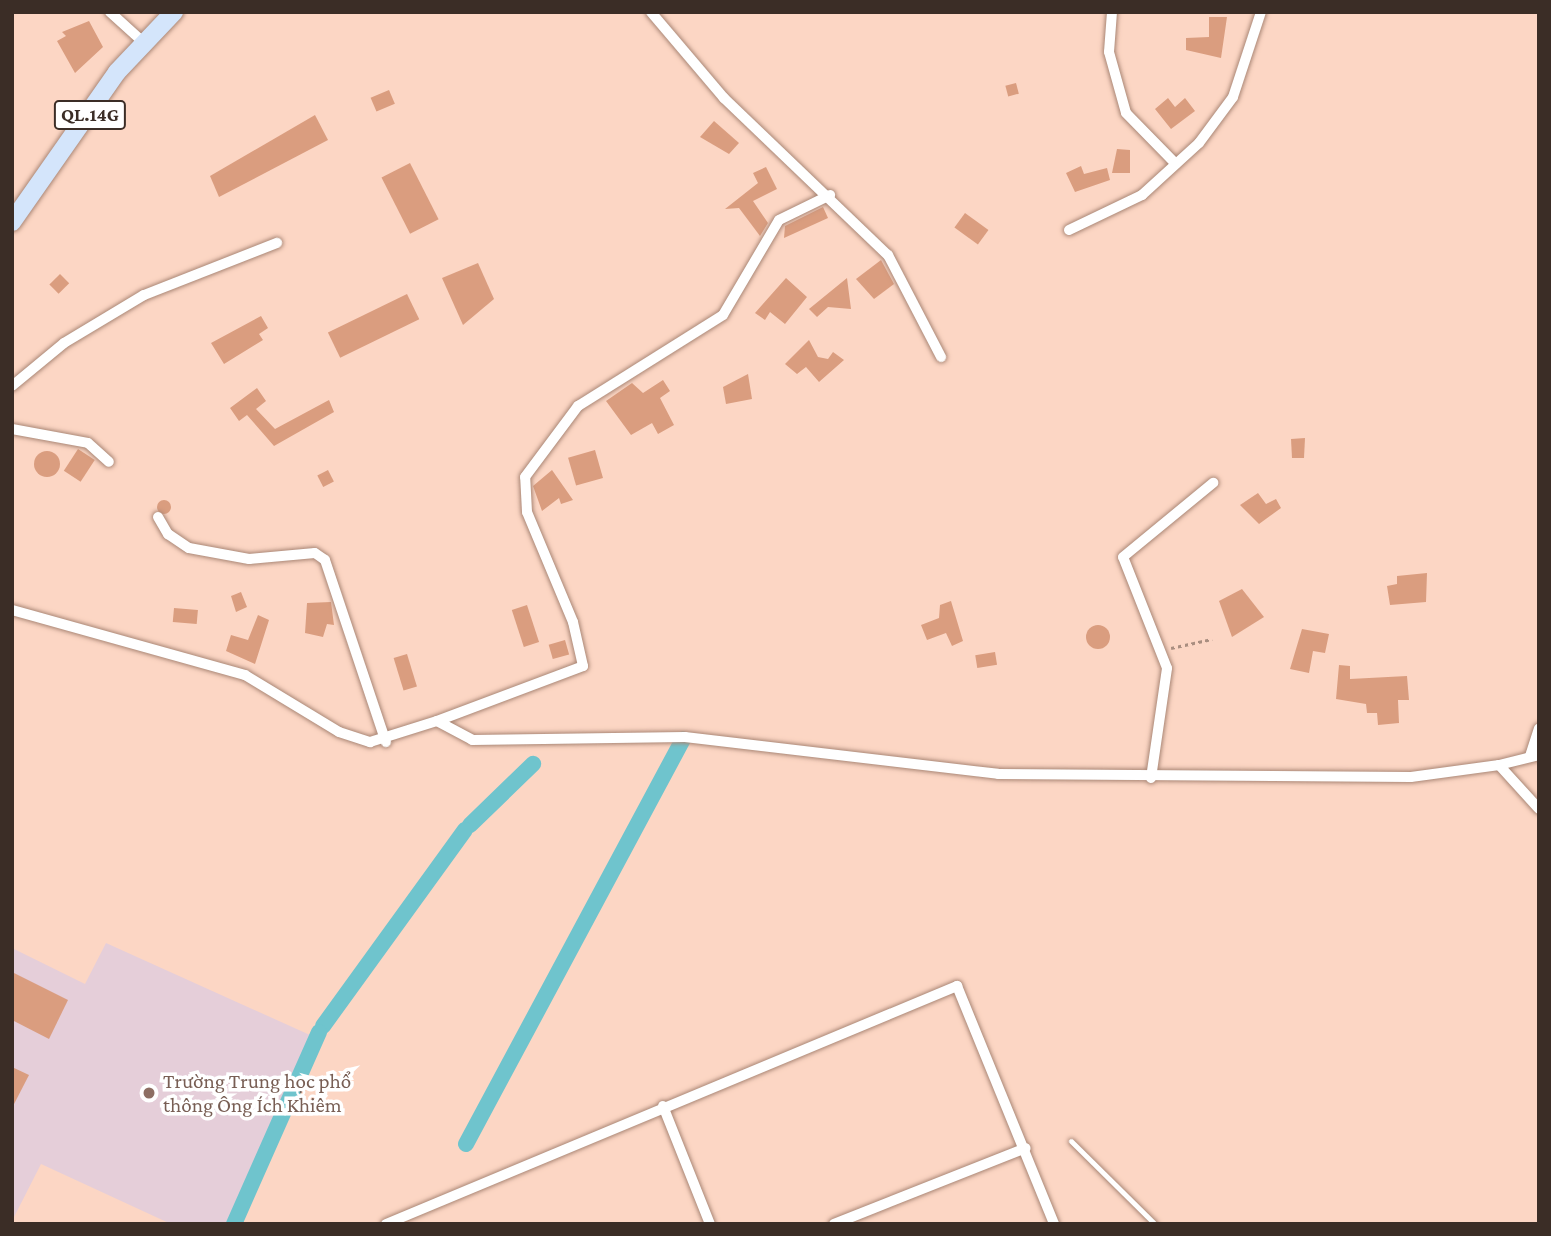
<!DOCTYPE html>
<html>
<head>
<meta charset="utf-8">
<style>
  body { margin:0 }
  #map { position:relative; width:1551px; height:1236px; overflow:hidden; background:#fcd6c4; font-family:"Crimson Pro",serif }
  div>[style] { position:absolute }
  .education>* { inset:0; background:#e5ced9 }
  .canal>* { height:16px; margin:-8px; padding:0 8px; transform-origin:8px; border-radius:8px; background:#6fc4cd }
  .building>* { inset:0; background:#da9d7f; transform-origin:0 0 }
  .round { border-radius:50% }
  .path>* { height:2.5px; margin-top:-1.25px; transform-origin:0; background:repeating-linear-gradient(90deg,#a98e80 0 3.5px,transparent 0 7px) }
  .roads { filter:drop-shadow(0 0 2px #aa8776) drop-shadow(0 0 2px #aa8776) }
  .lane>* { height:5px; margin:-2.5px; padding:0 2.5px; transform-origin:2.5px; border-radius:2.5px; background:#fff }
  .street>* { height:10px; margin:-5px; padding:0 5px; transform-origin:5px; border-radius:5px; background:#fff }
  .primary>* { height:18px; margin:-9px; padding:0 9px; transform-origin:9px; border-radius:9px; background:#d4e5fb }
  .dots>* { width:19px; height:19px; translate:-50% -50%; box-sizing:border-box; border:4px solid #fff; border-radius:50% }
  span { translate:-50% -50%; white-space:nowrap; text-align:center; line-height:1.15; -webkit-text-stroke:7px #fff; paint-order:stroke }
  .shield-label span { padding:2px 5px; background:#fff; border:2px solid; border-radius:5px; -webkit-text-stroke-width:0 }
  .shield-label { font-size:19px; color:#3b2d26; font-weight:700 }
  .education-label { font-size:21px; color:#785e54 }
  .left { translate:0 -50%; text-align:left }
  .frame { position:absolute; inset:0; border:14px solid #3b2d26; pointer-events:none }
</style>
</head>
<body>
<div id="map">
  <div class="education">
    <div style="clip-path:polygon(106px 943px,310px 1035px,229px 1224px,171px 1224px,41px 1164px,12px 1221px,12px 948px,85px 984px)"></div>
  </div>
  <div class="canal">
    <div style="left:470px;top:825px;width:88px;rotate:-44.1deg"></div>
    <div style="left:323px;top:1026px;width:242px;rotate:-54.1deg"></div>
    <div style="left:466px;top:1144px;width:459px;rotate:-61.8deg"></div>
    <div style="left:234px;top:1224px;width:210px;rotate:-66.1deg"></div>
  </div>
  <div class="building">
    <div style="clip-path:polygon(1209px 17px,1227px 17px,1221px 58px,1186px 50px,1186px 38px,1209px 37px)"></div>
    <div style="clip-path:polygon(89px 21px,103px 47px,75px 73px,57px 41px,66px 36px,62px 32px)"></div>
    <div style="left:1016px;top:83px;width:11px;height:11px;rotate:75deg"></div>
    <div style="left:389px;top:90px;width:15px;height:20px;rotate:67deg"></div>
    <div style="clip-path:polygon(1168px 98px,1175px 107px,1185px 98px,1195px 111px,1171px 129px,1155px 109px)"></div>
    <div style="clip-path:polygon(315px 115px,328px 140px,219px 197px,210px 176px)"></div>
    <div style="clip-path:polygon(714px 121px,739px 143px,729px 154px,700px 137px)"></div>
    <div style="clip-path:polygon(1117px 149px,1130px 150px,1130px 173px,1112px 173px)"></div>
    <div style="left:410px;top:163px;width:63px;height:32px;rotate:63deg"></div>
    <div style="clip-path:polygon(1081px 166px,1084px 174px,1107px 168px,1110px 180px,1075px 192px,1066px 173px)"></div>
    <div style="clip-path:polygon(766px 167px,777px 189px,753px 201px,768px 223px,760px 236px,739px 208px,725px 209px,758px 183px,753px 173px)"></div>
    <div style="clip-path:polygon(823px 207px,828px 218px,784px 238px,785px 226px)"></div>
    <div style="left:965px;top:213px;width:29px;height:18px;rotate:36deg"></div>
    <div style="clip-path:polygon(881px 260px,894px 284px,874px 299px,856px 279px)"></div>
    <div style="clip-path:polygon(478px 263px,494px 299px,463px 325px,442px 278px)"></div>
    <div style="left:60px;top:274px;width:13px;height:15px;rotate:45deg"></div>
    <div style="clip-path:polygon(786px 278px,807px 297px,785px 324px,770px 312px,765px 320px,755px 313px)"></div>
    <div style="clip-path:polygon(847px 278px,851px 309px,828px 307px,817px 317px,809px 309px)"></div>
    <div style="left:407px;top:294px;width:28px;height:88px;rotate:64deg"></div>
    <div style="clip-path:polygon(261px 316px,268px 328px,259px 334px,263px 340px,224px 364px,211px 343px)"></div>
    <div style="clip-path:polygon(809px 340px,818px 357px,828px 359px,833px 352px,844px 360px,819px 382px,806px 367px,797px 374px,785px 364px)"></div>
    <div style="clip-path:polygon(748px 374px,752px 399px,726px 404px,723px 387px)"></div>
    <div style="clip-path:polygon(663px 380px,670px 391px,660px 398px,674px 425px,658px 434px,652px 423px,631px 435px,606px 401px,632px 383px,643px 393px)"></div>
    <div style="clip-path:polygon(257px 388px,266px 401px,256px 409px,275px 429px,329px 400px,334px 412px,274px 446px,247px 415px,239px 421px,230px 408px)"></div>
    <div style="clip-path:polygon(1305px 438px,1304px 458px,1292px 458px,1291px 439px)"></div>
    <div style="left:78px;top:449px;width:20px;height:26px;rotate:33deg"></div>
    <div style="left:595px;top:450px;width:29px;height:28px;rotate:74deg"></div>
    <div class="round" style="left:34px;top:451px;width:26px;height:26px"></div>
    <div style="left:328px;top:470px;width:13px;height:12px;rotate:63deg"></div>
    <div style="clip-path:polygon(552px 470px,573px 500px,561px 504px,559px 498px,542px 511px,533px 486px)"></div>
    <div style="clip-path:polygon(1258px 493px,1266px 504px,1276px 499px,1281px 508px,1259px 524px,1240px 505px)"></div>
    <div class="round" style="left:157px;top:500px;width:14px;height:14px"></div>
    <div style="clip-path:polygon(1427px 573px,1426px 602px,1390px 605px,1387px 586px,1397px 584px,1397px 576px)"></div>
    <div style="clip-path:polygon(1242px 589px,1264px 617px,1232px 637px,1219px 601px)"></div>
    <div style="clip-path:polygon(241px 592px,247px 607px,236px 612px,231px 596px)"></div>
    <div style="clip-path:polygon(951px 601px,963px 641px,952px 646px,946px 633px,927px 640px,921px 625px,939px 618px,940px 605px)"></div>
    <div style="clip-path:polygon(331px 602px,334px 625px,327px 624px,323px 637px,305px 633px,307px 603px)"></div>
    <div style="left:527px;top:605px;width:39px;height:16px;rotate:72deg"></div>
    <div style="left:174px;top:608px;width:24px;height:14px;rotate:5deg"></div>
    <div style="clip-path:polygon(258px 615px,269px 620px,255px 664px,226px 651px,231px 635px,248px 640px)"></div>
    <div class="round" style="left:1086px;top:625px;width:24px;height:24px"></div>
    <div style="clip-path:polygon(1302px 629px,1329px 634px,1325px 653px,1313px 651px,1309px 673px,1290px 669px)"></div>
    <div style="left:565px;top:640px;width:15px;height:17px;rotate:74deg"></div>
    <div style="left:995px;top:652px;width:13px;height:20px;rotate:81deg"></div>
    <div style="left:407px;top:654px;width:34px;height:14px;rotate:73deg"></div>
    <div style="clip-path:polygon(1339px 665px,1350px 666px,1350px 679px,1407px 676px,1409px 700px,1398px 700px,1399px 723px,1378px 725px,1377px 713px,1367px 713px,1366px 704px,1336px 699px)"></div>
    <div style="clip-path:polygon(12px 972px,68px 1000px,49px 1039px,12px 1020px)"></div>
    <div style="clip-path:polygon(12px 1067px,29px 1075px,12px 1108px)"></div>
  </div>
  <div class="path">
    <div style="left:1171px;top:648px;width:42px;rotate:-12.4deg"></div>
  </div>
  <div class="roads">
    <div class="lane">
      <div style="left:1071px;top:1141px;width:118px;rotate:44.7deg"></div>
    </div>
    <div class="street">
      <div style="left:110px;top:12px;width:43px;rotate:42.2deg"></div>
      <div style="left:651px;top:12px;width:113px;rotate:49.7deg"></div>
      <div style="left:724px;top:98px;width:227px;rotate:43.8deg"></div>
      <div style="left:888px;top:255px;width:115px;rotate:62.5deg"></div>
      <div style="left:1112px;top:12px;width:40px;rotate:94.3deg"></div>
      <div style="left:1109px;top:52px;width:63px;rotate:74.4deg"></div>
      <div style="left:1126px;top:113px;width:71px;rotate:45.6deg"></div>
      <div style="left:1069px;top:230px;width:81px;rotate:-25.6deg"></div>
      <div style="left:1142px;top:195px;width:77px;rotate:-42.4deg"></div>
      <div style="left:1199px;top:143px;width:57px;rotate:-53.5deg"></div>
      <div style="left:1233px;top:97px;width:89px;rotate:-71.8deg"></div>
      <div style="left:12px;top:386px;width:67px;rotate:-39.6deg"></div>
      <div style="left:64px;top:343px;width:93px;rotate:-31deg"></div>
      <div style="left:144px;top:295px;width:143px;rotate:-21.4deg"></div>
      <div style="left:12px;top:429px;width:77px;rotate:10.4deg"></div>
      <div style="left:88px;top:443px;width:28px;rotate:42deg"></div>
      <div style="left:158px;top:517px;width:20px;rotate:60deg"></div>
      <div style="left:168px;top:534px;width:25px;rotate:34deg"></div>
      <div style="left:189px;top:548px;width:61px;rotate:10.4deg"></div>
      <div style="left:249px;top:559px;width:66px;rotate:-5.2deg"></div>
      <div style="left:315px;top:553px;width:12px;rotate:35deg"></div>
      <div style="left:325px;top:560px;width:192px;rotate:71.5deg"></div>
      <div style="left:12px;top:610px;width:242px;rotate:15.6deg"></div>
      <div style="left:245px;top:675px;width:110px;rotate:31.2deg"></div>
      <div style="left:339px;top:732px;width:33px;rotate:18deg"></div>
      <div style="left:370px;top:742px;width:70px;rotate:-17.4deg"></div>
      <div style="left:437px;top:721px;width:40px;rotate:28deg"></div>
      <div style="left:472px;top:740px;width:213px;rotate:-0.8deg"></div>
      <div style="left:685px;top:737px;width:315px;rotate:6.7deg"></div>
      <div style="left:998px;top:774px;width:413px;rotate:0.4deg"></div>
      <div style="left:1411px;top:777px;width:89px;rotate:-7.8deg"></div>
      <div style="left:1499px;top:765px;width:59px;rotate:47.7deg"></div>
      <div style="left:437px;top:721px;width:156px;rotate:-20.6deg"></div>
      <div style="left:583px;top:666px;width:45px;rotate:-102.8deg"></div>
      <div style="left:573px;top:622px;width:119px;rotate:-112.7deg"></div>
      <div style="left:527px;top:512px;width:35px;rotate:-93deg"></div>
      <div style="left:525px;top:477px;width:89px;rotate:-53.3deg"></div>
      <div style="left:578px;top:406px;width:171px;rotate:-32.1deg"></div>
      <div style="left:723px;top:315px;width:110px;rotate:-59.5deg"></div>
      <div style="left:779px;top:220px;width:57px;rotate:-26.1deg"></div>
      <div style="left:1530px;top:756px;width:29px;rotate:-72deg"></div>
      <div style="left:1499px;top:765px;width:41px;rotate:-14deg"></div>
      <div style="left:1151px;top:778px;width:111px;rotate:-81.7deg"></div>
      <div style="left:1167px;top:668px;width:119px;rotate:-111.6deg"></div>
      <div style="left:1123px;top:557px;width:117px;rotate:-39.4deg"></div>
      <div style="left:663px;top:1106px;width:127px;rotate:68.3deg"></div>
      <div style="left:386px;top:1224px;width:619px;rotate:-22.63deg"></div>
      <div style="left:957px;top:986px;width:257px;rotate:67.8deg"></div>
      <div style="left:834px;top:1224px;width:206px;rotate:-21.6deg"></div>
    </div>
    <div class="primary">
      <div style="left:12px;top:222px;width:183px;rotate:-55deg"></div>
      <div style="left:117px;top:72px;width:83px;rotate:-46.5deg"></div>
    </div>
  </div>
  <div class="dots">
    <div style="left:149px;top:1093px;background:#8d6e63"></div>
  </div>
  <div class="shield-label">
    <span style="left:90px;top:115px">QL.14G</span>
  </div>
  <div class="education-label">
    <span class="left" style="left:163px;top:1093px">Trường Trung học phổ<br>thông Ông Ích Khiêm</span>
  </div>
  <div class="frame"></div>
</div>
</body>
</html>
